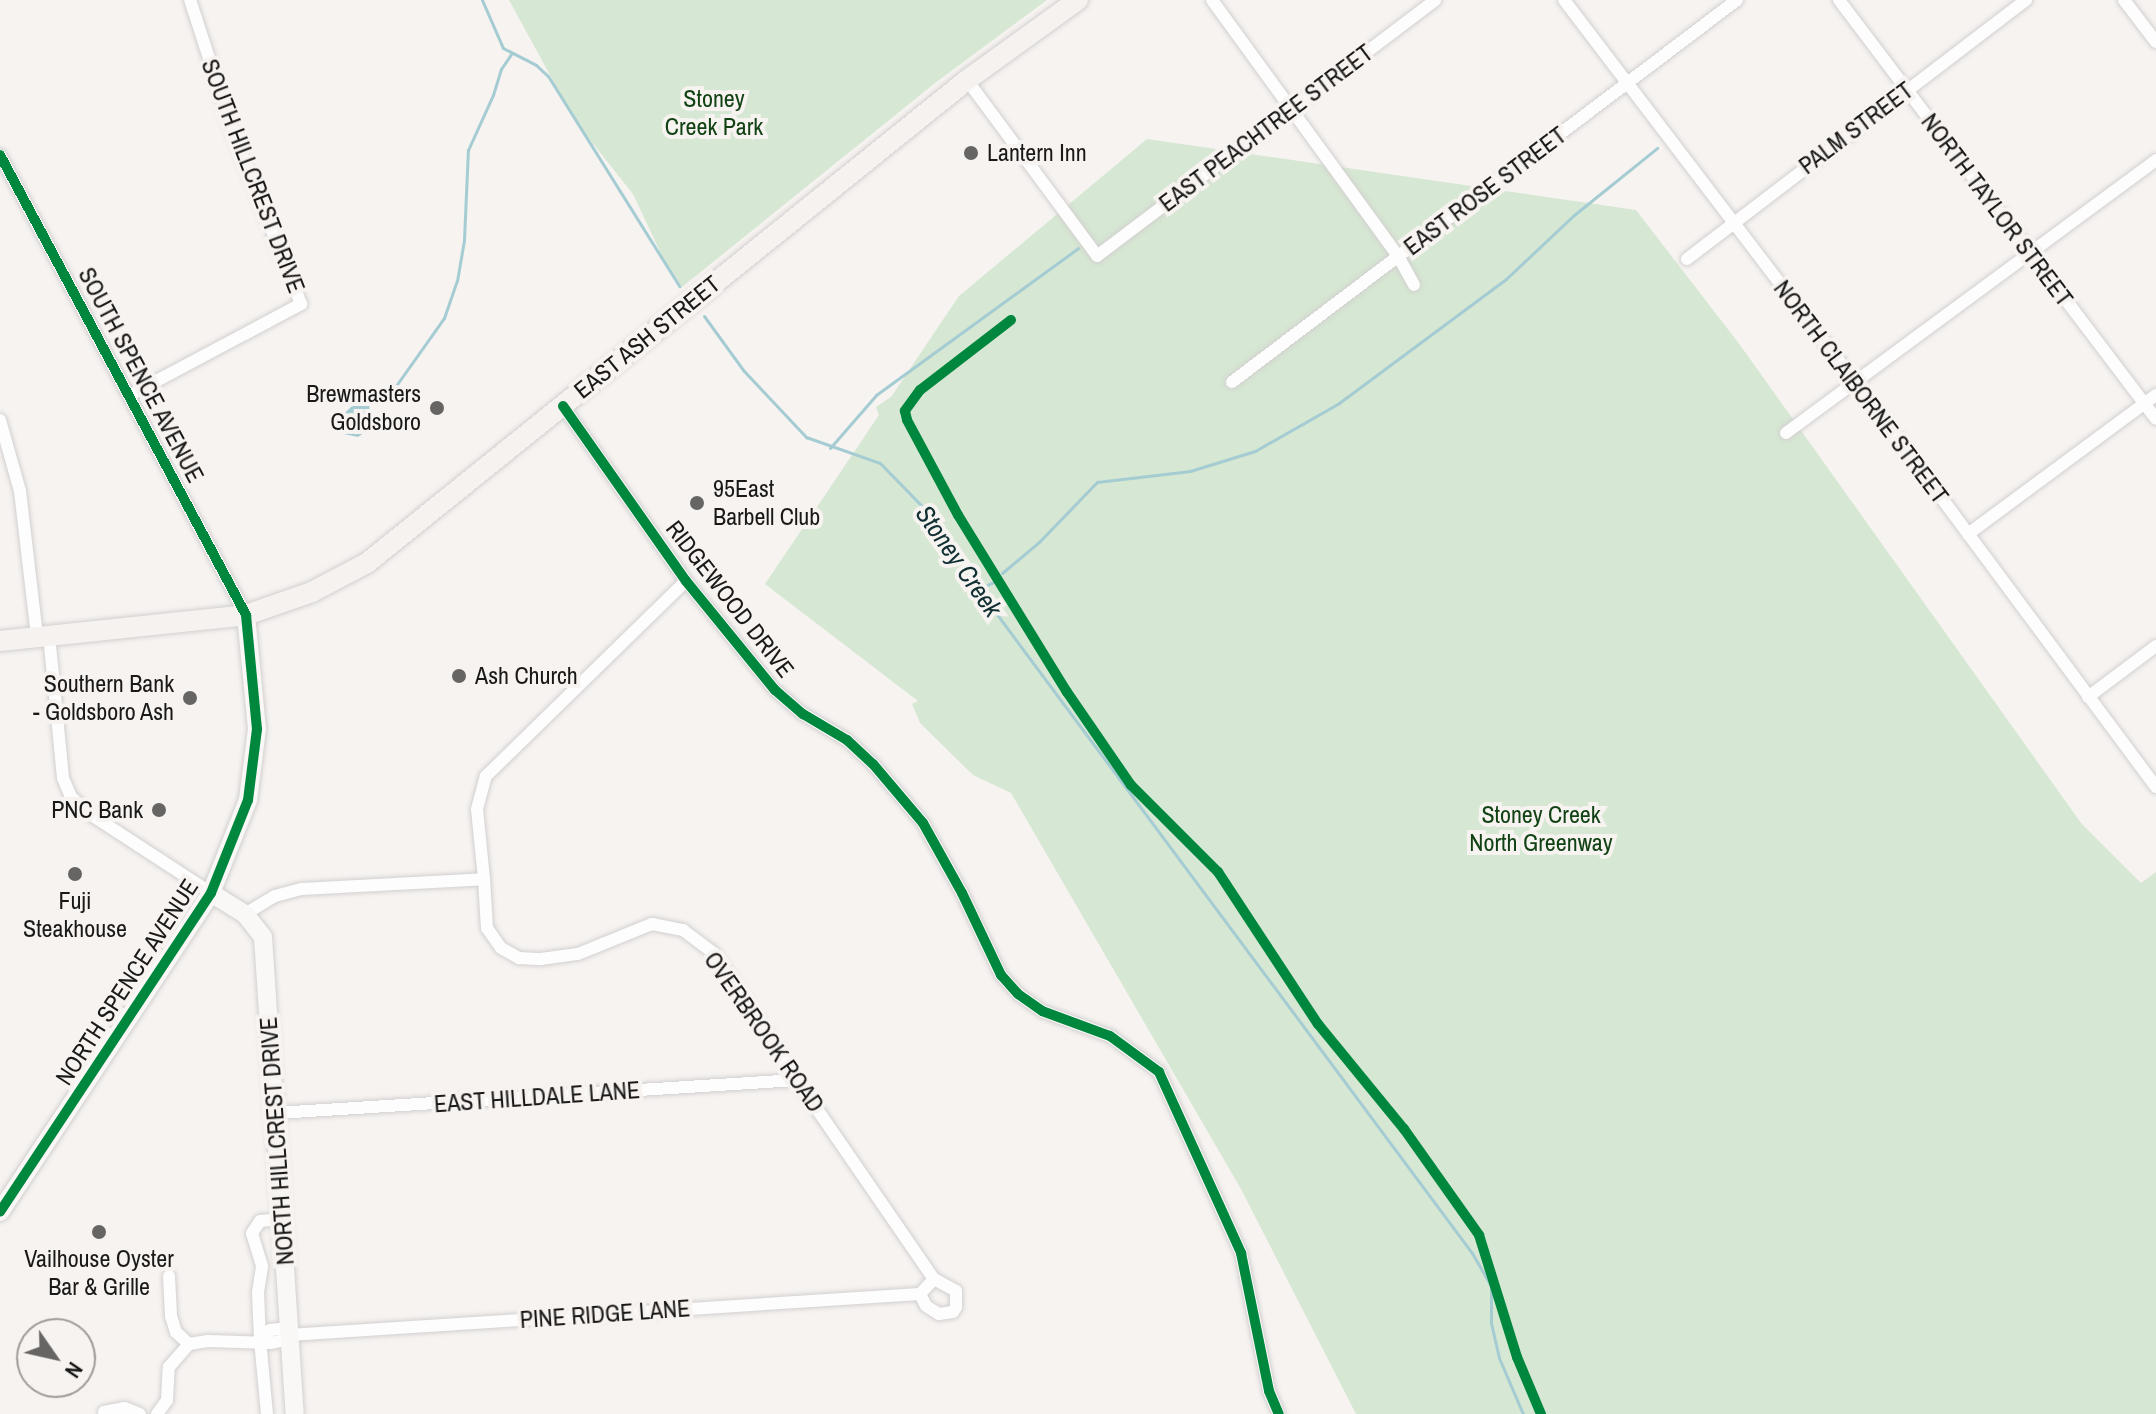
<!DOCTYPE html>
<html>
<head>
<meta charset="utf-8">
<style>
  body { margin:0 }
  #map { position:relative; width:2156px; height:1414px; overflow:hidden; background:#f6f3f1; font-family:"Archivo Narrow",sans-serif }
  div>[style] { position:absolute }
  .green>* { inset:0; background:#d6e7d3 }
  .water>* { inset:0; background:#a4ccd2 }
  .stream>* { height:3px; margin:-1.5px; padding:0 1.5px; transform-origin:1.5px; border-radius:1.5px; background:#a4ccd2 }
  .roads { filter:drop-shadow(0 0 2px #d2d0cf) drop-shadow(0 0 2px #d2d0cf) }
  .street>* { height:12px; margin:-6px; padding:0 6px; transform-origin:6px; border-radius:6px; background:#fefdfd }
  .secondary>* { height:18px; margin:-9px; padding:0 9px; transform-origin:9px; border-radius:9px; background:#faf8f6 }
  .primary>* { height:20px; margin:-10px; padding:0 10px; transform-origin:10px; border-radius:10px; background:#f6f2f0 }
  .cycleway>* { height:10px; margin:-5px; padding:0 5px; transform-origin:5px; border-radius:5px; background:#00873e }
  .dots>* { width:22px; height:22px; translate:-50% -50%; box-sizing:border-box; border:4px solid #f7f3f0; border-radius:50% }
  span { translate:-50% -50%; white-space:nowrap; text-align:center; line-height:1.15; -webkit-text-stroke:8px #f7f3f0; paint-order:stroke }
  .park-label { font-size:24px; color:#104213 }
  .street-label { font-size:24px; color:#1a1918 }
  .poi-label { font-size:24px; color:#1a1918 }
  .left { translate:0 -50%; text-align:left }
  .right { translate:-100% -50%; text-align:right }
  .water-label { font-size:26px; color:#102f33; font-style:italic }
  .north { position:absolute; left:16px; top:1318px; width:80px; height:80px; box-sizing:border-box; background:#f7f3f0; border:2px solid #9f9c9a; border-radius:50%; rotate:124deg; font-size:22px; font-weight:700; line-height:32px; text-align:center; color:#1a1918 }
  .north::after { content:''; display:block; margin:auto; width:28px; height:36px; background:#676564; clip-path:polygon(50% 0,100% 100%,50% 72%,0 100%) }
</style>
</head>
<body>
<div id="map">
  <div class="green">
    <div style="clip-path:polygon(509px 0,1047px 0,939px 80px,682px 287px,663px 258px,633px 194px,575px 121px)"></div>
    <div style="clip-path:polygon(1147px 139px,1636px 210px,1740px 345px,2081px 823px,2141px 883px,2156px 872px,2156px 1414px,1356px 1414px,1241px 1189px,1011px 793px,973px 775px,920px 723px,912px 704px,918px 701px,765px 584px,879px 415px,876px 407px,891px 397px,959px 296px)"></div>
  </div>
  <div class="water">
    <div style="clip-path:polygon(369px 400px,370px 423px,364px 433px,358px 437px,339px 433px,339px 418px,351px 407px)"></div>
  </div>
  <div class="stream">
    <div style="left:482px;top:0;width:52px;rotate:66.4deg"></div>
    <div style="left:503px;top:48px;width:37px;rotate:27deg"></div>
    <div style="left:536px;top:65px;width:16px;rotate:43deg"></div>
    <div style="left:548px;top:76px;width:248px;rotate:58deg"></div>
    <div style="left:704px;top:316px;width:68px;rotate:54deg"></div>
    <div style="left:744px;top:371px;width:91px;rotate:46.8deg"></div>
    <div style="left:806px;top:437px;width:78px;rotate:19.4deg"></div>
    <div style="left:880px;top:463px;width:60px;rotate:45.7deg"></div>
    <div style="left:922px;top:506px;width:100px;rotate:56deg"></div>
    <div style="left:978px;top:589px;width:828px;rotate:53.35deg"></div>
    <div style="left:1472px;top:1253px;width:38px;rotate:60deg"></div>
    <div style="left:1491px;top:1286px;width:37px;rotate:90deg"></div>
    <div style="left:1491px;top:1323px;width:36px;rotate:77deg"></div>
    <div style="left:1499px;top:1358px;width:61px;rotate:66.8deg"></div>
    <div style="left:367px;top:403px;width:22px;rotate:-16deg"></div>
    <div style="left:388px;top:397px;width:97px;rotate:-54.7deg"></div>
    <div style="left:444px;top:318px;width:39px;rotate:-71deg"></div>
    <div style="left:457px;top:281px;width:42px;rotate:-80.3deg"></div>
    <div style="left:464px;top:240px;width:90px;rotate:-87.5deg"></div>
    <div style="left:468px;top:150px;width:60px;rotate:-65.6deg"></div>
    <div style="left:493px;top:95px;width:27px;rotate:-73deg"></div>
    <div style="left:501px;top:69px;width:18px;rotate:-56deg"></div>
    <div style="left:830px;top:448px;width:70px;rotate:-49deg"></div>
    <div style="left:876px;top:395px;width:250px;rotate:-36deg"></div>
    <div style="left:1002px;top:573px;width:48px;rotate:-40deg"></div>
    <div style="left:1039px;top:542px;width:83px;rotate:-46deg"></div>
    <div style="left:1097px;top:482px;width:94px;rotate:-6.7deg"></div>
    <div style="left:1190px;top:471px;width:68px;rotate:-17.1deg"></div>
    <div style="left:1255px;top:451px;width:97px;rotate:-29.7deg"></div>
    <div style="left:1339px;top:403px;width:208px;rotate:-36.6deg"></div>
    <div style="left:1506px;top:279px;width:93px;rotate:-43.3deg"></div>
    <div style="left:1574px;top:215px;width:107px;rotate:-38.9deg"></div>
    <div style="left:978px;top:589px;width:17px;rotate:-24deg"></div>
  </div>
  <div class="roads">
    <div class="street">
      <div style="left:1212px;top:0;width:316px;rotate:54deg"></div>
      <div style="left:1398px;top:256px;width:33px;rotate:61deg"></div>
      <div style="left:1564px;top:0;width:483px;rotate:52.7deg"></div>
      <div style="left:1857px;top:384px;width:502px;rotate:53.43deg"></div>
      <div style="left:1839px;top:0;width:525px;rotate:52.89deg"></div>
      <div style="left:2124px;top:0;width:53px;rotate:52.7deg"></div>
      <div style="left:967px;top:80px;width:219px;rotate:53.5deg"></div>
      <div style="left:1097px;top:256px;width:424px;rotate:-37.1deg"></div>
      <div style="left:0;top:155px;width:522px;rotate:61.86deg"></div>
      <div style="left:1687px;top:259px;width:427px;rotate:-37.4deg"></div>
      <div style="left:1232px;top:382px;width:633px;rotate:-37.11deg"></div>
      <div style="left:130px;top:395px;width:194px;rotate:-28deg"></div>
      <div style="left:301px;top:304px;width:185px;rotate:-111.6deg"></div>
      <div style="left:233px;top:132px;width:139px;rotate:-108deg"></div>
      <div style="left:563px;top:406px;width:214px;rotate:54.9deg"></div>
      <div style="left:686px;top:581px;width:141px;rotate:50.8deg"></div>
      <div style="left:775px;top:690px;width:37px;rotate:41deg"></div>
      <div style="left:803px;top:714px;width:51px;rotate:30.6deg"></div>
      <div style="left:847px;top:740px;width:35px;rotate:43deg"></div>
      <div style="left:873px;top:764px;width:77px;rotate:49.7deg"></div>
      <div style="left:923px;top:823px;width:80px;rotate:60.9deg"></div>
      <div style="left:962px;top:893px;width:91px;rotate:64.6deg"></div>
      <div style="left:1001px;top:975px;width:25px;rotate:48deg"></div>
      <div style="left:1018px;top:994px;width:29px;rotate:35deg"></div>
      <div style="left:1042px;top:1011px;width:72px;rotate:20.2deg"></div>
      <div style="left:1110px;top:1036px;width:61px;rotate:36.3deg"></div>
      <div style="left:1159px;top:1072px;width:199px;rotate:65.6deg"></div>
      <div style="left:1241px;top:1253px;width:141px;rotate:78.5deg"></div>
      <div style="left:1269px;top:1391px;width:25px;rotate:67deg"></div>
      <div style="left:0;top:420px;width:74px;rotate:74.3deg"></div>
      <div style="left:20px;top:491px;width:146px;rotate:83.3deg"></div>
      <div style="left:1786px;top:433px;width:460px;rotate:-36.4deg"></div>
      <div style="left:1968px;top:534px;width:234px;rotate:-36.5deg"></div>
      <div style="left:49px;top:635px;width:144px;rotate:84.4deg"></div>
      <div style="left:63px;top:778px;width:21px;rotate:67deg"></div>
      <div style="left:71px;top:797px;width:29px;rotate:41deg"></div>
      <div style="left:93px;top:816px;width:141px;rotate:33.1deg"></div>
      <div style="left:2088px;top:697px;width:85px;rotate:-36.9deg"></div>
      <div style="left:484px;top:879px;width:49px;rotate:86.5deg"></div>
      <div style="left:487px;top:928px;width:24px;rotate:55deg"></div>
      <div style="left:501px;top:948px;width:21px;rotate:29deg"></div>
      <div style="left:519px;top:958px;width:22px;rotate:3deg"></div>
      <div style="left:541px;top:959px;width:37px;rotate:-8deg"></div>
      <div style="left:578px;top:954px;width:80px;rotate:-22.1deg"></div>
      <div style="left:652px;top:924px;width:32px;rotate:11deg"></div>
      <div style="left:683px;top:930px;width:39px;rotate:37deg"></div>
      <div style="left:714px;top:953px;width:152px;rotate:56.8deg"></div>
      <div style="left:797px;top:1080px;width:242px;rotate:55.5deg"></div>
      <div style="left:934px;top:1279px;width:21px;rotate:133deg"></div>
      <div style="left:920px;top:1294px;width:13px;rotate:63deg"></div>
      <div style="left:926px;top:1306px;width:15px;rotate:32deg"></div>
      <div style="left:939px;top:1314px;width:14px;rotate:-8deg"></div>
      <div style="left:953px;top:1312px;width:6px;rotate:-59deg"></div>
      <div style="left:956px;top:1307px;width:16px;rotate:-90deg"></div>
      <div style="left:956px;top:1291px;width:25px;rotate:-151deg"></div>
      <div style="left:245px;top:914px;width:35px;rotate:-31deg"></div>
      <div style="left:275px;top:896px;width:28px;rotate:-15deg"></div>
      <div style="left:302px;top:889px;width:182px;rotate:-3.1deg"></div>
      <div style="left:484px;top:879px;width:70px;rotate:-95.7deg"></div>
      <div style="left:477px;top:809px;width:34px;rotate:-75deg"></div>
      <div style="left:486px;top:776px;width:279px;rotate:-44.3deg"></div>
      <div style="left:277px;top:1113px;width:521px;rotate:-3.63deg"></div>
      <div style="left:169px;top:1276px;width:40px;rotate:87.1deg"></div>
      <div style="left:171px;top:1316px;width:17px;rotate:73deg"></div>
      <div style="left:176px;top:1332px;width:18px;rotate:43deg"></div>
      <div style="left:189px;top:1344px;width:19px;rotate:-9deg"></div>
      <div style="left:208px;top:1341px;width:62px;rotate:1.8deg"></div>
      <div style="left:270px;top:1343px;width:20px;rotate:-11deg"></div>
      <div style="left:289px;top:1335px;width:632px;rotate:-3.72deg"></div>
      <div style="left:260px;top:1340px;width:14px;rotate:-45deg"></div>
      <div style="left:270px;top:1330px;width:19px;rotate:-6deg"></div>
      <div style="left:104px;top:1412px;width:21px;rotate:-11deg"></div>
      <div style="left:125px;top:1408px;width:16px;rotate:22deg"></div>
      <div style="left:157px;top:1414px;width:17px;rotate:-54deg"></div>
      <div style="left:167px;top:1400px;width:33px;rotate:-87deg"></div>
      <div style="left:169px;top:1367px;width:30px;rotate:-49deg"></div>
      <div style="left:267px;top:1414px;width:74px;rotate:-95.4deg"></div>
      <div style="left:260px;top:1340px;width:48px;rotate:-92.4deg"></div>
      <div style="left:258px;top:1292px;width:26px;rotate:-81deg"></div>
      <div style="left:262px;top:1266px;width:34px;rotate:-107deg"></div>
      <div style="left:252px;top:1233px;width:14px;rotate:-56deg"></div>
      <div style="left:260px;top:1221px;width:23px;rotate:-5deg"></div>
    </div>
    <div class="secondary">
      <div style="left:211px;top:893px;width:40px;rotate:32deg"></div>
      <div style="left:245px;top:914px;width:29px;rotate:52deg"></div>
      <div style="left:263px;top:937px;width:478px;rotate:86.2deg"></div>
      <div style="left:0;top:1212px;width:382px;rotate:-56.5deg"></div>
      <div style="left:211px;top:893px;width:100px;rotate:-68.3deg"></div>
      <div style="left:248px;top:800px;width:72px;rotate:-82.8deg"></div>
      <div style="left:257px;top:729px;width:115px;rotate:-95.5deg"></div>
    </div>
    <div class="primary">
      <div style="left:0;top:641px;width:247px;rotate:-6deg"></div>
      <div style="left:246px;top:615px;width:70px;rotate:-19.2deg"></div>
      <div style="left:312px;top:592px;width:62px;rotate:-27.8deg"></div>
      <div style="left:367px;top:563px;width:770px;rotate:-38.83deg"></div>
      <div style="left:967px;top:80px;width:137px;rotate:-35.8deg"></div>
    </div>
  </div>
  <div class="cycleway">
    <div style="left:0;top:155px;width:522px;rotate:61.86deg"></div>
    <div style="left:246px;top:615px;width:115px;rotate:84.5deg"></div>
    <div style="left:257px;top:729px;width:72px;rotate:97.2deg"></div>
    <div style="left:248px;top:800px;width:100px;rotate:111.7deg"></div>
    <div style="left:211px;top:893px;width:382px;rotate:123.5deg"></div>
    <div style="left:1011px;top:320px;width:115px;rotate:142.4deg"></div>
    <div style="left:920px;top:390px;width:26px;rotate:126deg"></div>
    <div style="left:905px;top:411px;width:9px;rotate:77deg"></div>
    <div style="left:907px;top:420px;width:108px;rotate:61.8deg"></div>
    <div style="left:958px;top:515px;width:208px;rotate:58.4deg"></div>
    <div style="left:1067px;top:692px;width:113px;rotate:55.5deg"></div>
    <div style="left:1131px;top:785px;width:123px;rotate:45deg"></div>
    <div style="left:1218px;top:872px;width:182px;rotate:56.7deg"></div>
    <div style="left:1318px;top:1024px;width:136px;rotate:50.7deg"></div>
    <div style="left:1404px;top:1129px;width:130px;rotate:54.7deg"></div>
    <div style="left:1479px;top:1235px;width:128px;rotate:72.7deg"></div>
    <div style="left:1517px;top:1357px;width:62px;rotate:67.2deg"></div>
    <div style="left:563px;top:406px;width:214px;rotate:54.9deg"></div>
    <div style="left:686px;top:581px;width:141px;rotate:50.8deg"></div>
    <div style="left:775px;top:690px;width:37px;rotate:41deg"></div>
    <div style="left:803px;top:714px;width:51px;rotate:30.6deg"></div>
    <div style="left:847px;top:740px;width:35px;rotate:43deg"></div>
    <div style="left:873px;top:764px;width:77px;rotate:49.7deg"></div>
    <div style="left:923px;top:823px;width:80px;rotate:60.9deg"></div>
    <div style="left:962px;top:893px;width:91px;rotate:64.6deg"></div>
    <div style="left:1001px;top:975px;width:25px;rotate:48deg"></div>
    <div style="left:1018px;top:994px;width:29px;rotate:35deg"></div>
    <div style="left:1042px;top:1011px;width:72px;rotate:20.2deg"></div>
    <div style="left:1110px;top:1036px;width:61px;rotate:36.3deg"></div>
    <div style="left:1159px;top:1072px;width:199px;rotate:65.6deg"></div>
    <div style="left:1241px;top:1253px;width:141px;rotate:78.5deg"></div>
    <div style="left:1269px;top:1391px;width:25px;rotate:67deg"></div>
  </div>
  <div class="dots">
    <div style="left:971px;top:153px;background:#676564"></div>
    <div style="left:437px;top:408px;background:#676564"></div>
    <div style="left:697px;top:503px;background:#676564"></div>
    <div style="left:459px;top:676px;background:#676564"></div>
    <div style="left:190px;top:698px;background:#676564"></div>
    <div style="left:159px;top:810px;background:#676564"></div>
    <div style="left:75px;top:874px;background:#676564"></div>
    <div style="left:99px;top:1232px;background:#676564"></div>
  </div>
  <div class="park-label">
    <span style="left:714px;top:113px">Stoney<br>Creek Park</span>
    <span style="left:1541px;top:829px">Stoney Creek<br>North Greenway</span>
  </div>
  <div class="street-label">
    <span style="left:1266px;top:128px;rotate:-37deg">EAST PEACHTREE STREET</span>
    <span style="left:1856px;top:128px;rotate:-37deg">PALM STREET</span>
    <span style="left:253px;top:176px;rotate:69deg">SOUTH HILLCREST DRIVE</span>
    <span style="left:1485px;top:191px;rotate:-37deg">EAST ROSE STREET</span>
    <span style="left:1997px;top:210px;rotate:53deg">NORTH TAYLOR STREET</span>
    <span style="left:647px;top:337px;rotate:-39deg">EAST ASH STREET</span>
    <span style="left:141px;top:375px;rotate:62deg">SOUTH SPENCE AVENUE</span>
    <span style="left:1861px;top:392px;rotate:53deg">NORTH CLAIBORNE STREET</span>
    <span style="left:730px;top:599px;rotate:52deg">RIDGEWOOD DRIVE</span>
    <span style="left:127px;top:982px;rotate:-57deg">NORTH SPENCE AVENUE</span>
    <span style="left:764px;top:1032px;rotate:55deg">OVERBROOK ROAD</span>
    <span style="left:537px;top:1097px;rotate:-4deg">EAST HILLDALE LANE</span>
    <span style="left:277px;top:1141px;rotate:-94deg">NORTH HILLCREST DRIVE</span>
    <span style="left:605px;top:1314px;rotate:-4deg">PINE RIDGE LANE</span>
  </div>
  <div class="poi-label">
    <span class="left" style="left:987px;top:153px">Lantern Inn</span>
    <span class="right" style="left:421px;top:408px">Brewmasters<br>Goldsboro</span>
    <span class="left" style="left:713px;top:503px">95East<br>Barbell Club</span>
    <span class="left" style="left:475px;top:676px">Ash Church</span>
    <span class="right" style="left:174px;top:698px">Southern Bank<br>- Goldsboro Ash</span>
    <span class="right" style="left:143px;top:810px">PNC Bank</span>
    <span style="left:75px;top:915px">Fuji<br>Steakhouse</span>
    <span style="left:99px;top:1273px">Vailhouse Oyster<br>Bar &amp; Grille</span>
  </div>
  <div class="water-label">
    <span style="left:959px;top:561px;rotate:55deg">Stoney Creek</span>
  </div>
  <div class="north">N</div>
</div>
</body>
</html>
